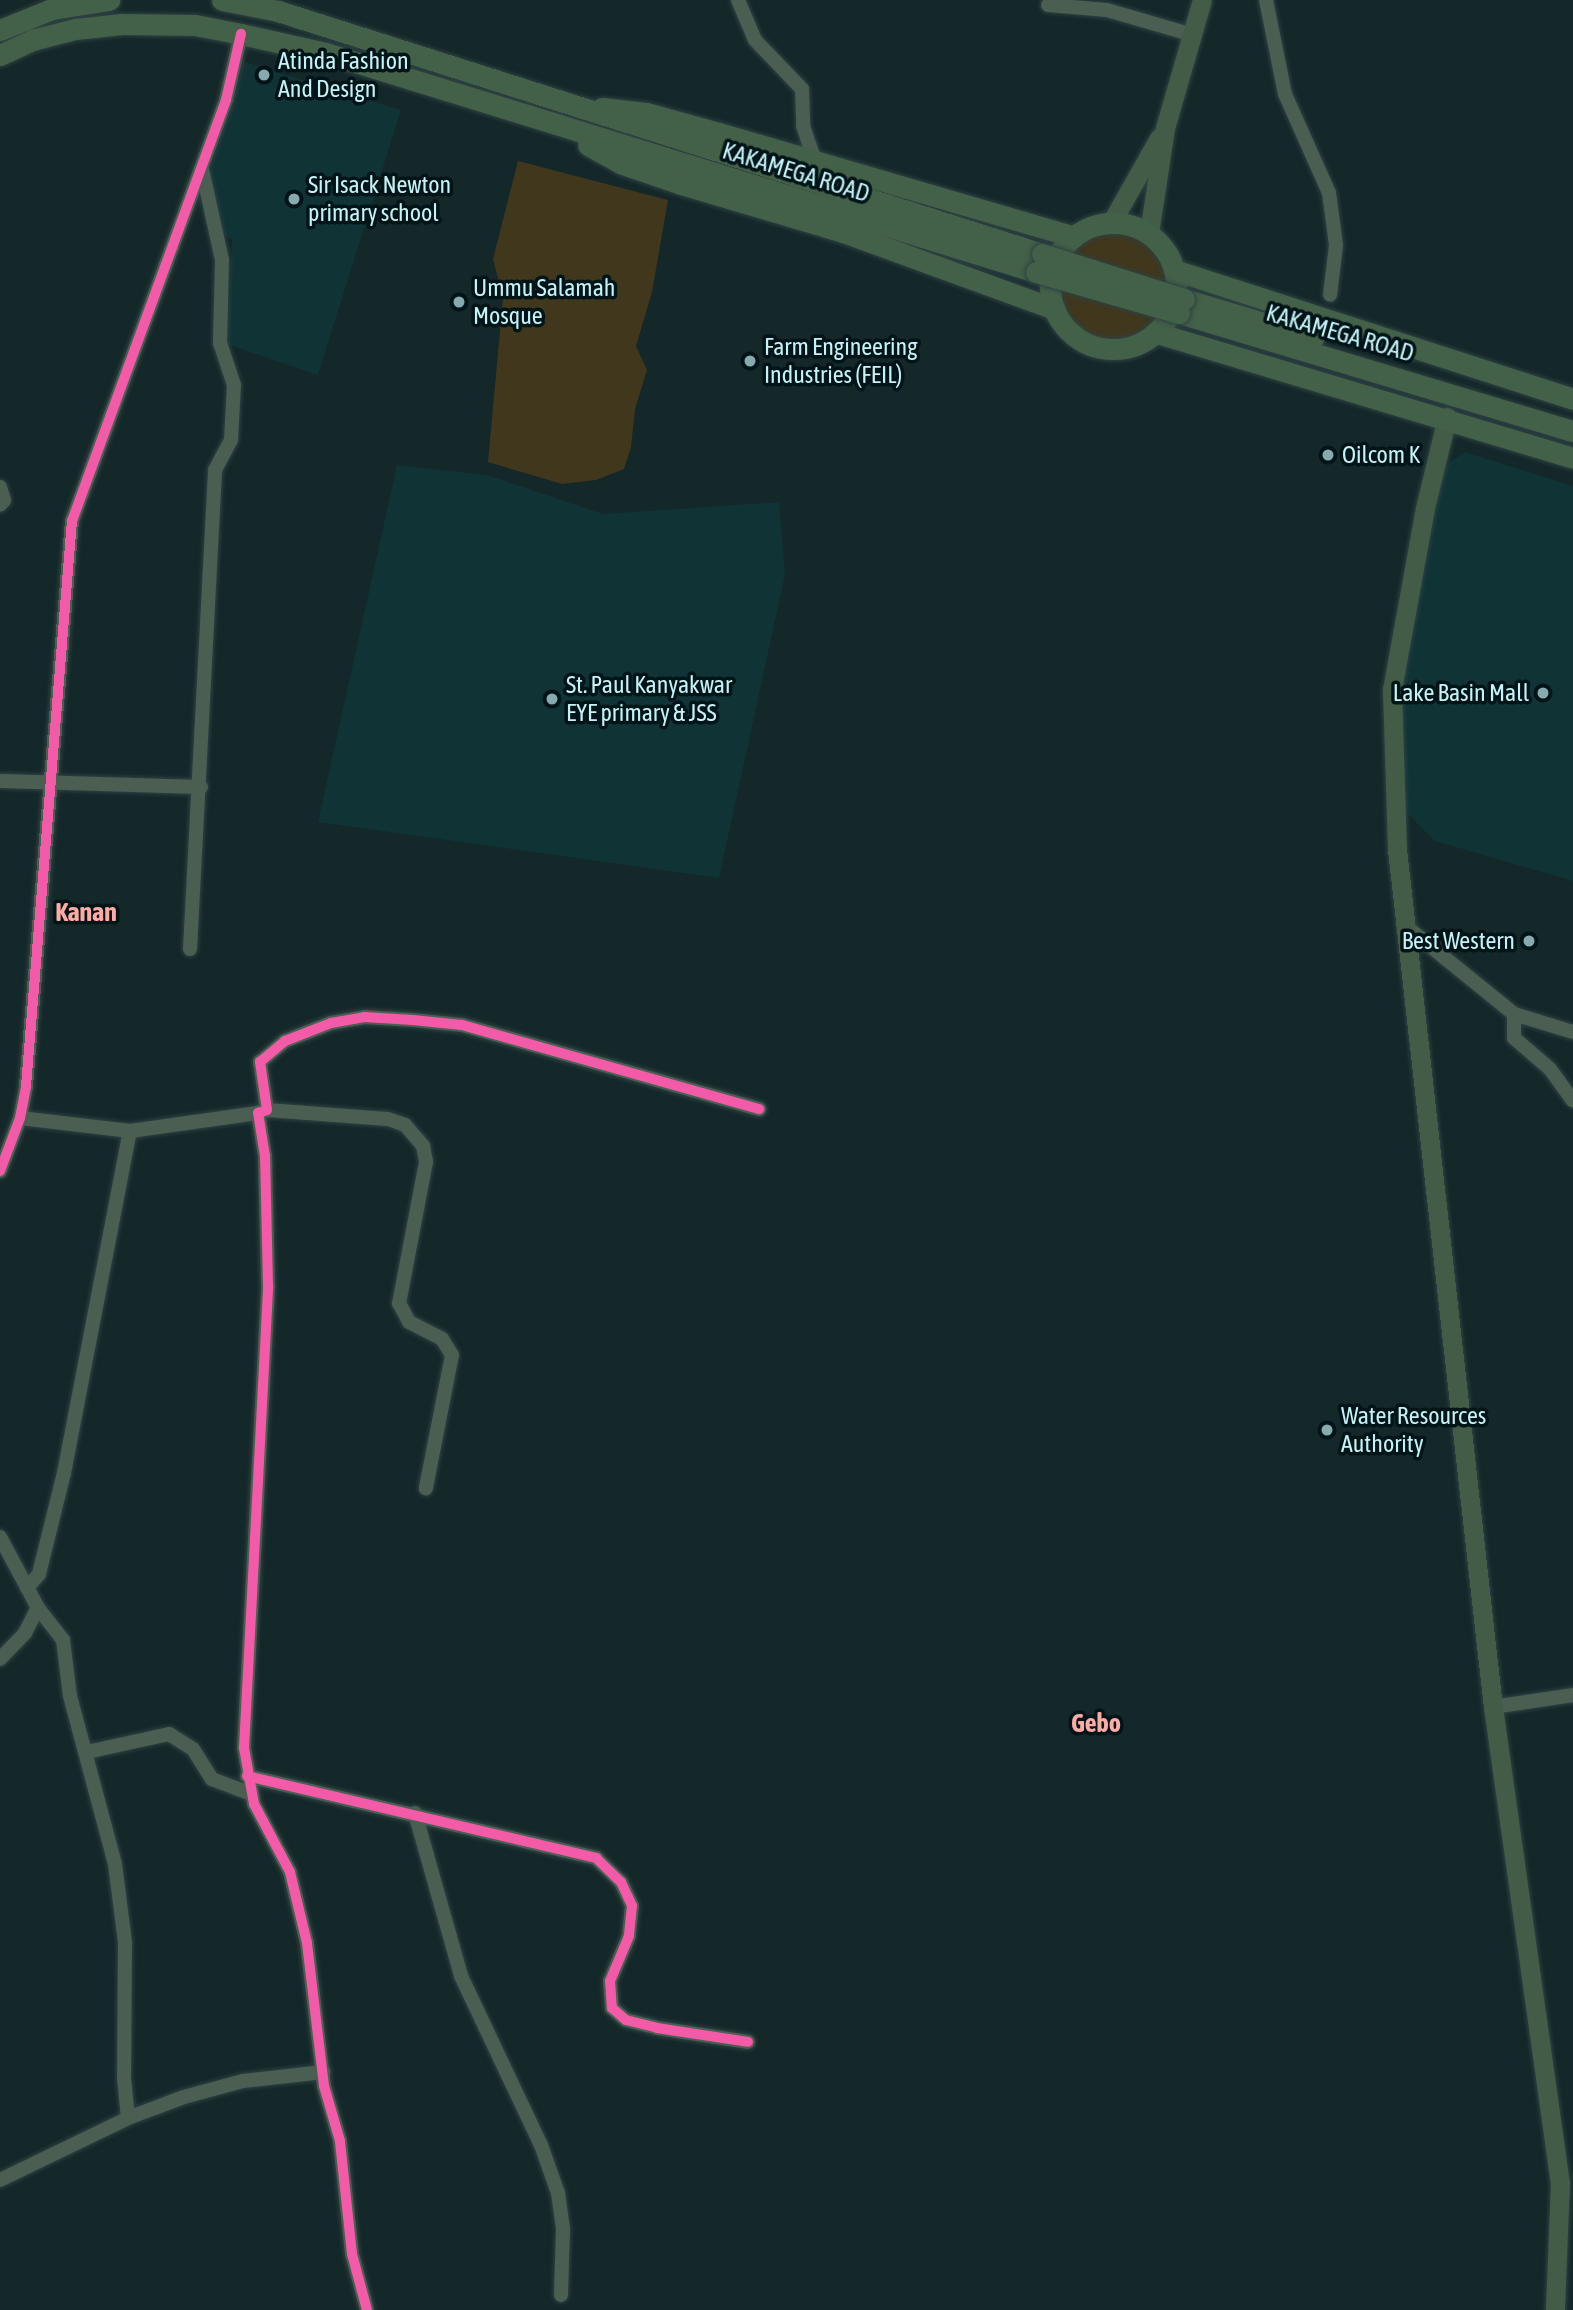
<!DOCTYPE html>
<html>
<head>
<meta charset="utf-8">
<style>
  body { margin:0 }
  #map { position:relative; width:1573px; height:2310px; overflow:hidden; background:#142729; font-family:"Asap Condensed",sans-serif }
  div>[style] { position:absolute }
  .built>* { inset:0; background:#103336 }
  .green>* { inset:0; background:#41371d }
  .round { border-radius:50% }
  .roads { filter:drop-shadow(0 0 2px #2e4244) drop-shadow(0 0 2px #2e4244) }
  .minor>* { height:14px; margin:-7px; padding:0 7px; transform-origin:7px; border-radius:7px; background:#4a5e52 }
  .major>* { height:19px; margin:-9.5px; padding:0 9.5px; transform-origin:9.5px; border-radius:9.5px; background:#425c47 }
  .highway>* { height:21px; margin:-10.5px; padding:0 10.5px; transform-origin:10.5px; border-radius:10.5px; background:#436048 }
  .highway>.ring { margin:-10.5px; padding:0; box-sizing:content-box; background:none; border:21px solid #436048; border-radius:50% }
  .bridges { filter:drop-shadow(0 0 2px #2e4244) drop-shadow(0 0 2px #2e4244) }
  .highway-bridge>* { height:21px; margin:-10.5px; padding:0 10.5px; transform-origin:10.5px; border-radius:10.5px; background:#436048 }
  .cycleway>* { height:10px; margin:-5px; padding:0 5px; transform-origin:5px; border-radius:5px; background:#f35aa7 }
  .dots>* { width:19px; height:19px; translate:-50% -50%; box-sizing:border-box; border:4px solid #011417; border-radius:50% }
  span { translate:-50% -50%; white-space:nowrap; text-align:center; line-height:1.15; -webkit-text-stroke:7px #011417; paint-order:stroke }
  .poi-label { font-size:24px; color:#c4f2f7 }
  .left { translate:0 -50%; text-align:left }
  .right { translate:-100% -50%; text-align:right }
  .street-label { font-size:24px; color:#c4f2f7 }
  .neighbourhood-label { font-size:26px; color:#ffaba5; font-weight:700 }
</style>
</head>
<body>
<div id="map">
  <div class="built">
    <div style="clip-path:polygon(241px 61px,401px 110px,318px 375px,227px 344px,232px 239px,220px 234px,208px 165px)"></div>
    <div style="clip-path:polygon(1465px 452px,1573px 486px,1573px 881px,1435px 841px,1402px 808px,1401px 686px,1443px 467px)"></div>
    <div style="clip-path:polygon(397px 465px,487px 475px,603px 514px,779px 502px,785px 575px,719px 878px,318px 822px)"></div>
  </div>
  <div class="green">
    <div style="clip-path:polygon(518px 161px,668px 200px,652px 292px,636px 346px,647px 370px,635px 409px,631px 447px,624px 469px,596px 480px,562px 484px,488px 462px,503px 298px,493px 259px)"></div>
    <div class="round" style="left:1060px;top:233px;width:106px;height:106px"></div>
  </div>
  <div class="roads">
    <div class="minor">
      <div style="left:738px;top:0;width:43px;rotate:67deg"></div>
      <div style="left:755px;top:40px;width:68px;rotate:46.2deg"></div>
      <div style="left:802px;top:89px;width:37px;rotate:88deg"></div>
      <div style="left:803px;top:126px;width:39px;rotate:71deg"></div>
      <div style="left:1266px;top:0;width:96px;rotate:78.6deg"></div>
      <div style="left:1285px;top:94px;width:108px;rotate:66deg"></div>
      <div style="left:1329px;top:193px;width:52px;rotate:82.3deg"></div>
      <div style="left:1336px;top:245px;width:50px;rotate:96.8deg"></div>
      <div style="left:1048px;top:5px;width:59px;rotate:4.8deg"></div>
      <div style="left:1107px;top:10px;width:90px;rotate:16.2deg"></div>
      <div style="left:0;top:487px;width:14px;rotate:73deg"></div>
      <div style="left:4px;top:500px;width:6px;rotate:129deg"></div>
      <div style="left:0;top:781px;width:201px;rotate:1.7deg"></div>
      <div style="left:1403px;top:924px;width:143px;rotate:39deg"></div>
      <div style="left:1514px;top:1014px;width:62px;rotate:17deg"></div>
      <div style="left:190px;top:949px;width:480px;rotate:-87deg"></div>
      <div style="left:215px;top:470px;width:34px;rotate:-62deg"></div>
      <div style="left:231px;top:440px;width:55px;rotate:-86.9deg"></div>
      <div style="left:234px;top:385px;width:44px;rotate:-108.4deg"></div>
      <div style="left:220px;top:343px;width:83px;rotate:-88.6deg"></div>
      <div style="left:222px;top:260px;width:93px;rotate:-102.4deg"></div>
      <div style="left:1514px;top:1014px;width:24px;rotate:90deg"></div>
      <div style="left:1514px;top:1038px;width:48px;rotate:40.7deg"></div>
      <div style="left:1550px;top:1069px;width:39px;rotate:54deg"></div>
      <div style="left:267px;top:1110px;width:121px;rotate:4.3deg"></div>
      <div style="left:388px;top:1119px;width:18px;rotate:19deg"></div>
      <div style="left:405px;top:1125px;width:28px;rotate:49deg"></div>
      <div style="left:423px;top:1146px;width:16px;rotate:79deg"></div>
      <div style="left:426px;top:1162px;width:144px;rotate:100.8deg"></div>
      <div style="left:399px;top:1303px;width:21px;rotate:62deg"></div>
      <div style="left:409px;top:1322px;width:37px;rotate:27deg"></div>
      <div style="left:442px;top:1339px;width:19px;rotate:58deg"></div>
      <div style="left:452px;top:1355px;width:136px;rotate:101.1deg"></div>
      <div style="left:20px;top:1118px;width:111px;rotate:6.7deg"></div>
      <div style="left:130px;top:1131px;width:129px;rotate:-8deg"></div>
      <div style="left:0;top:1171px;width:57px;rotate:-69.3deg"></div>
      <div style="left:20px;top:1118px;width:33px;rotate:-79deg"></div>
      <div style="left:26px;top:1086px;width:567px;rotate:-85.35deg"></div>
      <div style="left:72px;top:521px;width:448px;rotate:-69.9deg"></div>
      <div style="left:226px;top:100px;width:68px;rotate:-77.2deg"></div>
      <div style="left:0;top:1537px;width:81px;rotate:61.8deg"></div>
      <div style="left:38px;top:1608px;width:41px;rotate:52deg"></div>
      <div style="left:63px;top:1640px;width:56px;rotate:82.9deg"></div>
      <div style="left:70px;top:1696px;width:174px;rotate:75deg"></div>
      <div style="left:115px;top:1864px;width:79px;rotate:82.7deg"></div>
      <div style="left:125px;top:1942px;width:136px;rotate:90.4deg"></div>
      <div style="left:124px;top:2078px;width:40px;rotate:84.3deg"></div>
      <div style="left:27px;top:1588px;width:18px;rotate:-49deg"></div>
      <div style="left:39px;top:1574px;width:104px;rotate:-76.1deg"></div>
      <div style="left:64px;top:1473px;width:348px;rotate:-79.1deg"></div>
      <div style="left:0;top:1659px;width:36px;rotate:-46deg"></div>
      <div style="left:25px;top:1633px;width:28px;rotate:-63deg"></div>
      <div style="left:1493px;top:1707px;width:81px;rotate:-8.5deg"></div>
      <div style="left:87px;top:1752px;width:84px;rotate:-12.4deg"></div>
      <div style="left:169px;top:1734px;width:28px;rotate:32deg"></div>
      <div style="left:193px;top:1749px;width:36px;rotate:58deg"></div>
      <div style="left:212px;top:1779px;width:42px;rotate:21deg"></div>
      <div style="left:247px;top:1776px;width:359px;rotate:13.2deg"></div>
      <div style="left:596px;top:1858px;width:35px;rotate:44deg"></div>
      <div style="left:621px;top:1882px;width:26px;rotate:65deg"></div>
      <div style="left:632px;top:1906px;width:30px;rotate:96deg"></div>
      <div style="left:629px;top:1936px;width:49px;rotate:112.9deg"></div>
      <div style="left:610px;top:1981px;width:27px;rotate:86deg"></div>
      <div style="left:612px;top:2008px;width:18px;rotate:41deg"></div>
      <div style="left:626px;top:2020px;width:32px;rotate:14deg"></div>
      <div style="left:657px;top:2028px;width:92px;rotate:8.7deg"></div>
      <div style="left:415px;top:1813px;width:169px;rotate:74.2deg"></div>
      <div style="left:461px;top:1976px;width:187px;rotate:64.7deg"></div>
      <div style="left:541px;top:2145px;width:51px;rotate:70.5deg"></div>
      <div style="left:558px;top:2193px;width:37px;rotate:82deg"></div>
      <div style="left:563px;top:2230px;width:65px;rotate:91.8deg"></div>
      <div style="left:0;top:2180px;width:142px;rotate:-25.8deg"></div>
      <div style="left:128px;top:2118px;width:60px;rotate:-20.6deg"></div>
      <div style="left:184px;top:2097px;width:61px;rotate:-15.2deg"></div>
      <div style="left:243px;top:2081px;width:81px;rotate:-6.4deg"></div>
      <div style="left:367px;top:2310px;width:58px;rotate:-105deg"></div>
      <div style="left:352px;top:2254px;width:114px;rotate:-96.1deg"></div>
      <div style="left:340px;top:2141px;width:57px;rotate:-106.2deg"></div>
      <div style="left:324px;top:2086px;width:144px;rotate:-96.8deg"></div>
      <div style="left:307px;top:1943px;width:73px;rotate:-103.5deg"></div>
      <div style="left:290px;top:1872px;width:77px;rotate:-117.9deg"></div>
      <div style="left:254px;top:1804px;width:57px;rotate:-100.1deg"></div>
      <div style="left:244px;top:1748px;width:463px;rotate:-87deg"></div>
      <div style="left:268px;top:1286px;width:130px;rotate:-91.3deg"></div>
      <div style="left:265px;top:1156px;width:44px;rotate:-99.2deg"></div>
      <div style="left:258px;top:1113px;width:9px;rotate:-18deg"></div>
      <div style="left:267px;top:1110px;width:49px;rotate:-98.3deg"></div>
      <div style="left:260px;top:1062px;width:33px;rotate:-40deg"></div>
      <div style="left:285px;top:1041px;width:49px;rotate:-21.4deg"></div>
      <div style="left:331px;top:1023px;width:34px;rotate:-10deg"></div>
      <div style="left:364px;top:1017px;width:49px;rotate:3.5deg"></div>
      <div style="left:413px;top:1020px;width:49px;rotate:5.8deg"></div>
      <div style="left:462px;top:1025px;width:309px;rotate:15.8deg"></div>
    </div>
    <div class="major">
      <div style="left:1111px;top:223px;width:98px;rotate:-60.5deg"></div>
      <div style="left:1149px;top:233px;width:106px;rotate:-81.3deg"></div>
      <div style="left:1165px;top:128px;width:133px;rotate:-73.9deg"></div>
      <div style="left:1447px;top:417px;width:94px;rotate:103.6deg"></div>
      <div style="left:1425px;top:508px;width:185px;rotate:100.3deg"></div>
      <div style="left:1392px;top:690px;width:159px;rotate:88.2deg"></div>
      <div style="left:1397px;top:849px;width:863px;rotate:83.62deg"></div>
      <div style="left:1493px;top:1707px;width:481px;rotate:82deg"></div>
      <div style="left:1560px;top:2183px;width:127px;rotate:92.3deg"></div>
    </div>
    <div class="highway">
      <div style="left:222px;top:0;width:57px;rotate:11.1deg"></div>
      <div style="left:278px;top:11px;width:802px;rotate:17.64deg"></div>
      <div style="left:0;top:30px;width:56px;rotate:-22deg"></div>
      <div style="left:52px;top:9px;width:58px;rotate:-9deg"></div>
      <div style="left:0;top:55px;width:35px;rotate:-25deg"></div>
      <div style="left:32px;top:40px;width:44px;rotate:-14.3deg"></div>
      <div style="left:75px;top:29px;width:47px;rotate:-6.1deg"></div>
      <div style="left:122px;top:24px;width:73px;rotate:0.8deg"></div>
      <div style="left:195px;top:25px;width:47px;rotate:11.1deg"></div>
      <div style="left:241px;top:34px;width:87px;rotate:12.6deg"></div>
      <div style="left:326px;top:53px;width:743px;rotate:17.14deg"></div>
      <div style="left:602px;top:108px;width:44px;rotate:6.5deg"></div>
      <div style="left:646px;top:113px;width:76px;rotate:15.3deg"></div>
      <div style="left:719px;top:133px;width:370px;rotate:16.3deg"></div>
      <div style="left:588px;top:145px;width:37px;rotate:29deg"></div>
      <div style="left:620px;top:163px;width:65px;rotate:19deg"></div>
      <div style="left:681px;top:184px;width:169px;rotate:16.5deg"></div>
      <div style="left:843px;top:232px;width:225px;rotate:20deg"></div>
      <div class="ring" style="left:1050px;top:223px;width:105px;height:105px"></div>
      <div style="left:1174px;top:270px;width:419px;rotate:17.9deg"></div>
      <div style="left:1184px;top:299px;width:135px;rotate:16.8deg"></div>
      <div style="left:1179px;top:313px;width:411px;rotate:16.7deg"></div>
      <div style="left:1157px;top:333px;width:434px;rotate:16.7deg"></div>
    </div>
  </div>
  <div class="bridges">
    <div class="highway-bridge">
      <div style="left:1042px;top:254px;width:149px;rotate:17.6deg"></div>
      <div style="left:1036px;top:272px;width:149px;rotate:16deg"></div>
    </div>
  </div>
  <div class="cycleway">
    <div style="left:0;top:1171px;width:57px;rotate:-69.3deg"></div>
    <div style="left:20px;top:1118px;width:33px;rotate:-79deg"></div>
    <div style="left:26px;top:1086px;width:567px;rotate:-85.35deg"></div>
    <div style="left:72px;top:521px;width:448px;rotate:-69.9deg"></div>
    <div style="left:226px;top:100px;width:68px;rotate:-77.2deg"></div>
    <div style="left:247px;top:1776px;width:359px;rotate:13.2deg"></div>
    <div style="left:596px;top:1858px;width:35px;rotate:44deg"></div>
    <div style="left:621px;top:1882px;width:26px;rotate:65deg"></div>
    <div style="left:632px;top:1906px;width:30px;rotate:96deg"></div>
    <div style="left:629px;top:1936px;width:49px;rotate:112.9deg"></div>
    <div style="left:610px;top:1981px;width:27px;rotate:86deg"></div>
    <div style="left:612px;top:2008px;width:18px;rotate:41deg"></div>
    <div style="left:626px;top:2020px;width:32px;rotate:14deg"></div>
    <div style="left:657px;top:2028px;width:92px;rotate:8.7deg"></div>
    <div style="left:367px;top:2310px;width:58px;rotate:-105deg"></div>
    <div style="left:352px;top:2254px;width:114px;rotate:-96.1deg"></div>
    <div style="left:340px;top:2141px;width:57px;rotate:-106.2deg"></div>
    <div style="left:324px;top:2086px;width:144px;rotate:-96.8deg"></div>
    <div style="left:307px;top:1943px;width:73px;rotate:-103.5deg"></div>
    <div style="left:290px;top:1872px;width:77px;rotate:-117.9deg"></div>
    <div style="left:254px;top:1804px;width:57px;rotate:-100.1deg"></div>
    <div style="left:244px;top:1748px;width:463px;rotate:-87deg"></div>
    <div style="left:268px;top:1286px;width:130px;rotate:-91.3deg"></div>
    <div style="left:265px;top:1156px;width:44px;rotate:-99.2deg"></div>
    <div style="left:258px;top:1113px;width:9px;rotate:-18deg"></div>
    <div style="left:267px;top:1110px;width:49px;rotate:-98.3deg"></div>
    <div style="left:260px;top:1062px;width:33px;rotate:-40deg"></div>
    <div style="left:285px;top:1041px;width:49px;rotate:-21.4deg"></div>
    <div style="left:331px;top:1023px;width:34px;rotate:-10deg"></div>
    <div style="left:364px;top:1017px;width:49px;rotate:3.5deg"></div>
    <div style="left:413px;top:1020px;width:49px;rotate:5.8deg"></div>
    <div style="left:462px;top:1025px;width:309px;rotate:15.8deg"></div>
  </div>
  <div class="dots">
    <div style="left:264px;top:75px;background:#86abaf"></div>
    <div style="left:294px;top:199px;background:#86abaf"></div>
    <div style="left:459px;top:302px;background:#86abaf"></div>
    <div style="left:750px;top:361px;background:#86abaf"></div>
    <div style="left:1328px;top:455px;background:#86abaf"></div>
    <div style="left:1543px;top:693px;background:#86abaf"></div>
    <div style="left:552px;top:699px;background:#86abaf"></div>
    <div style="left:1529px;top:941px;background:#86abaf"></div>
    <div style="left:1327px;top:1430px;background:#86abaf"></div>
  </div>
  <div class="poi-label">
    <span class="left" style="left:278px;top:75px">Atinda Fashion<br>And Design</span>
    <span class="left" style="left:308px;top:199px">Sir Isack Newton<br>primary school</span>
    <span class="left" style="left:473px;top:302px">Ummu Salamah<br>Mosque</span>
    <span class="left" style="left:764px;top:361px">Farm Engineering<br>Industries (FEIL)</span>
    <span class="left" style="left:1342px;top:455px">Oilcom K</span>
    <span class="left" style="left:566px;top:699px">St. Paul Kanyakwar<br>EYE primary &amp; JSS</span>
    <span class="right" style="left:1529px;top:693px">Lake Basin Mall</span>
    <span class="right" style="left:1515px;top:941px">Best Western</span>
    <span class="left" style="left:1341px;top:1430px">Water Resources<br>Authority</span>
  </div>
  <div class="street-label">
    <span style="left:796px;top:172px;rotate:17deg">KAKAMEGA ROAD</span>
    <span style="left:1340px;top:333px;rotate:16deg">KAKAMEGA ROAD</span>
  </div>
  <div class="neighbourhood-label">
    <span style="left:86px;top:913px">Kanan</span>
    <span style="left:1096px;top:1724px">Gebo</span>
  </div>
</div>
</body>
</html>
